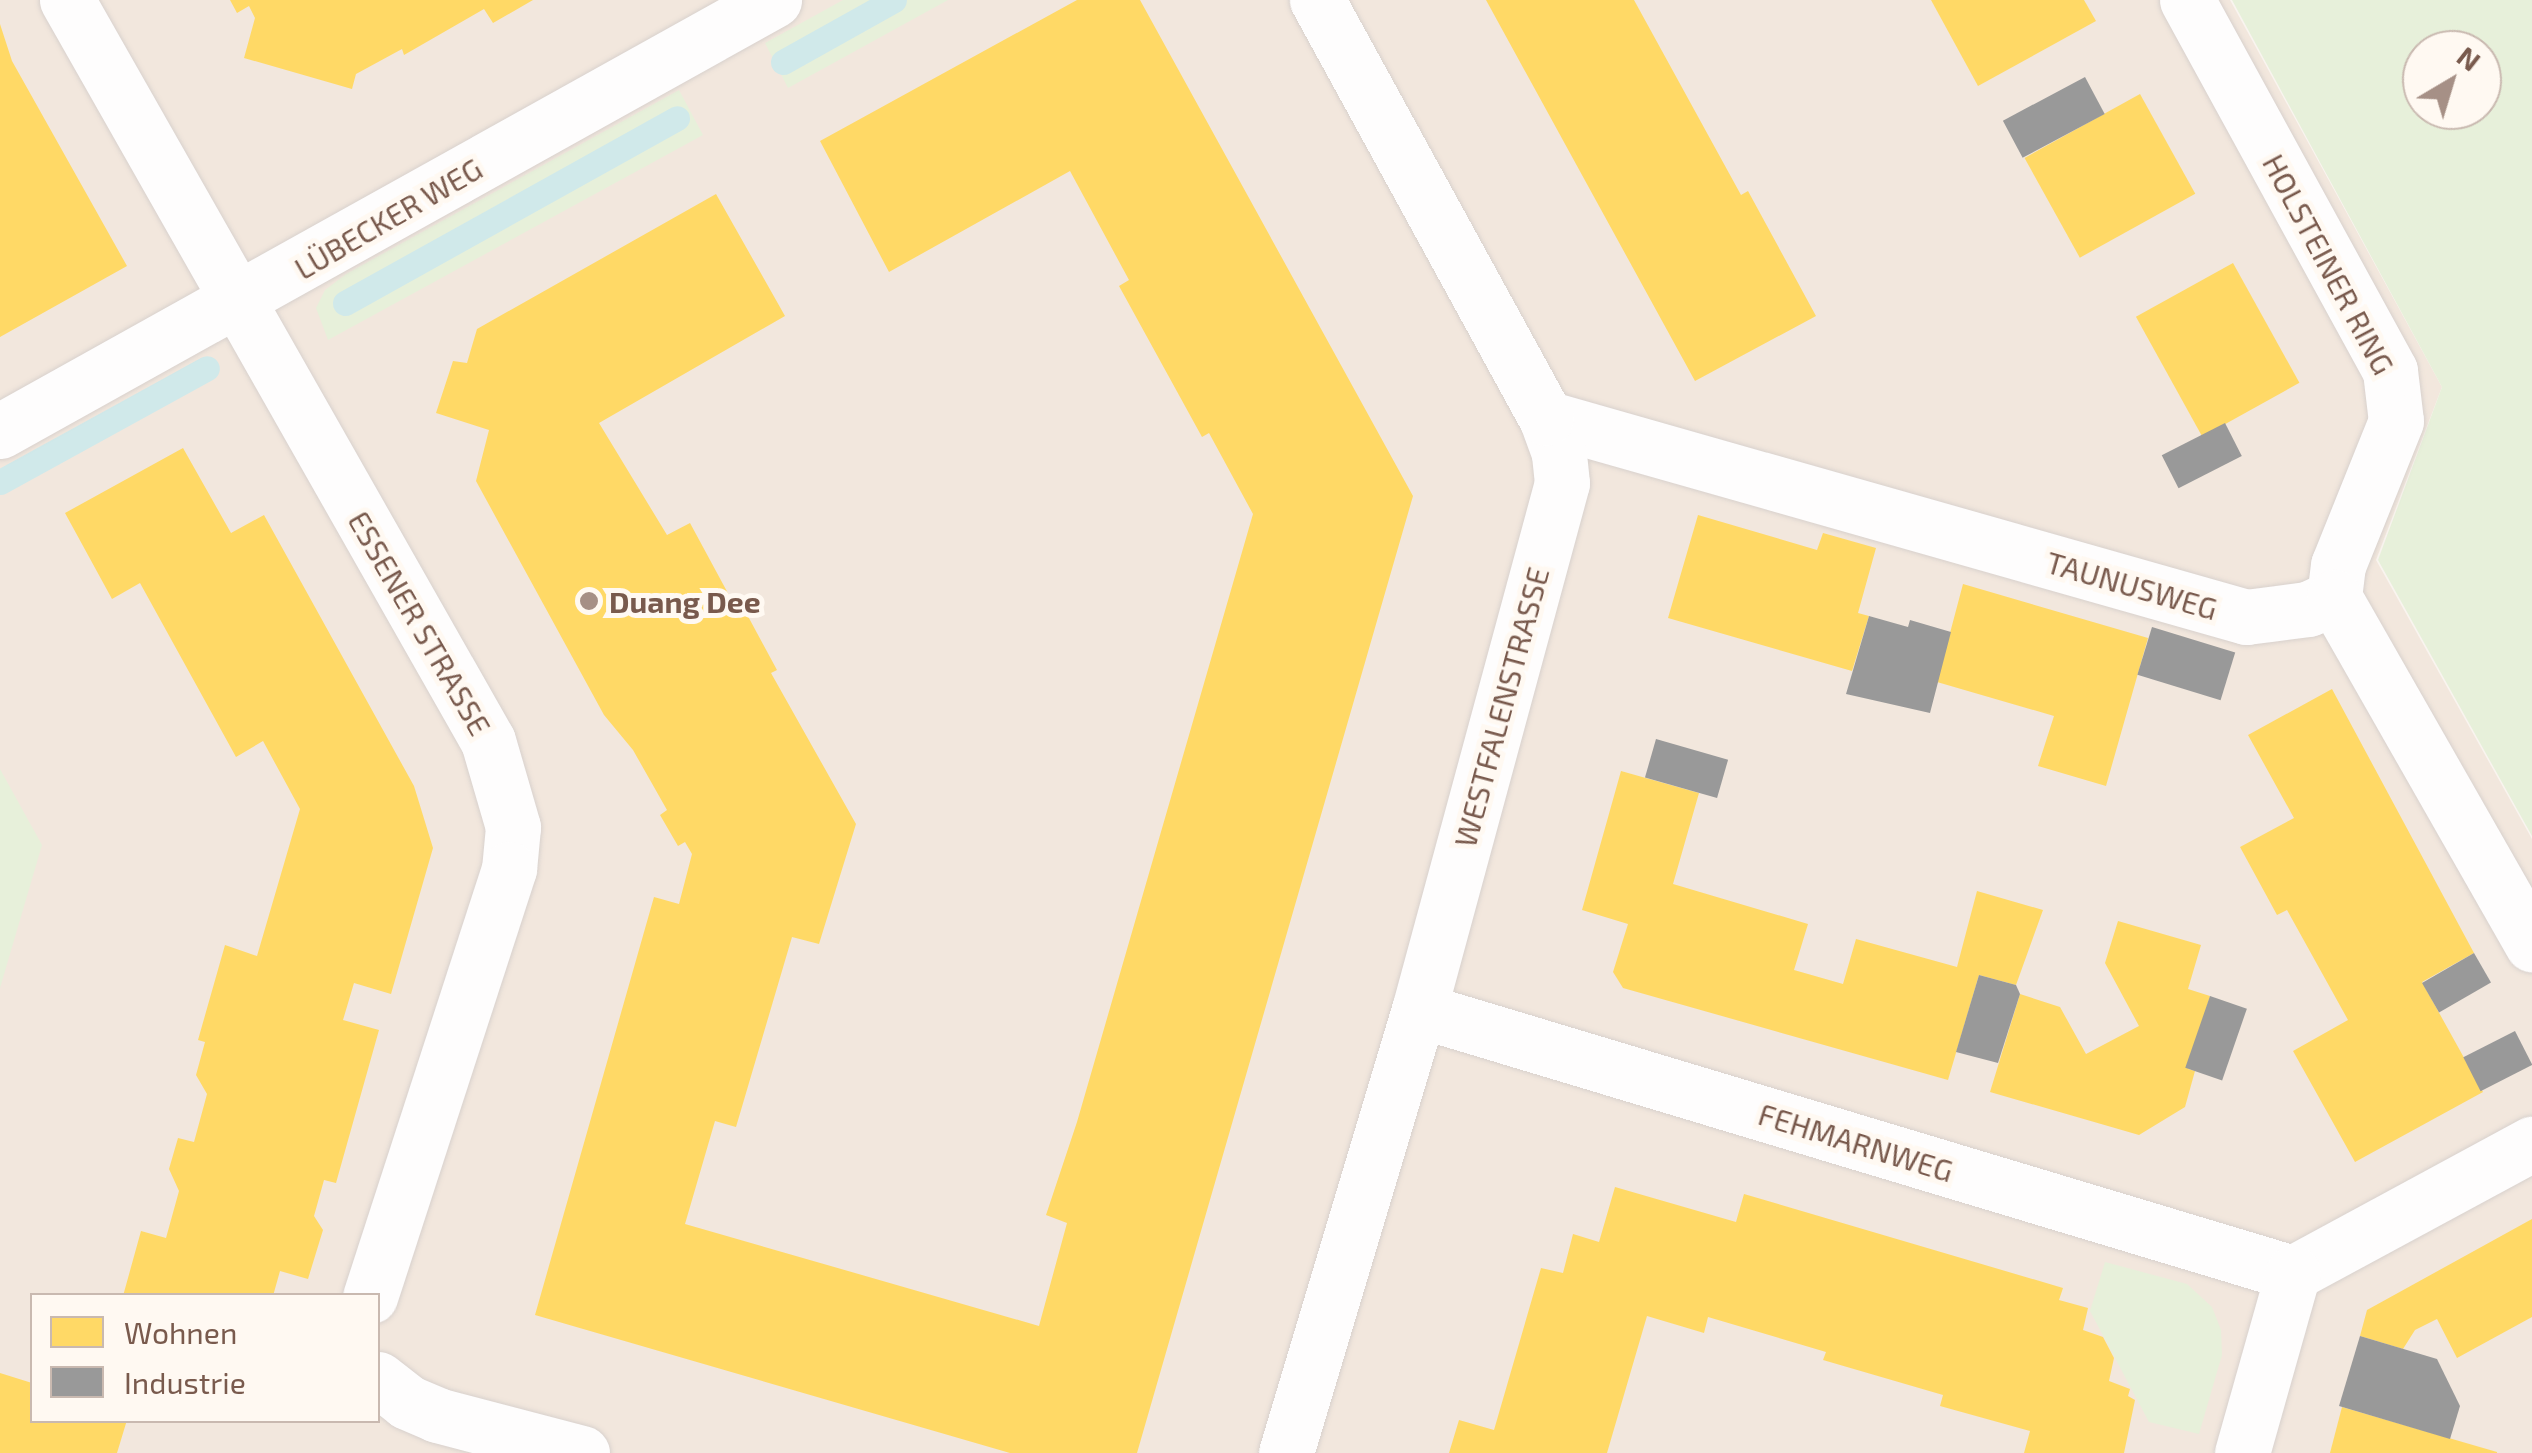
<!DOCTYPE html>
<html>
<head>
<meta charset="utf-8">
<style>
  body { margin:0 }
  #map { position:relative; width:2532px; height:1453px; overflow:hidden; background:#f9f4ef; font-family:"Exo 2",sans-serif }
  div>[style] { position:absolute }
  .residential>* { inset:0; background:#f2e7dd }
  .green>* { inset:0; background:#e7f0da }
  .homes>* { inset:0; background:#ffd966; transform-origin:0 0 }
  .industry>* { inset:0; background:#999; transform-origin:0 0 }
  .stream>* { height:25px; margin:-12.5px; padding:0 12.5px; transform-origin:12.5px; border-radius:12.5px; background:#d0e9ea }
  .roads { filter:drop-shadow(0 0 2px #d8d1cd) drop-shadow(0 0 2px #d8d1cd) }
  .minor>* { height:55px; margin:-27.5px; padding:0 27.5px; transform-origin:27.5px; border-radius:27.5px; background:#fefdfd }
  .dots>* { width:28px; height:28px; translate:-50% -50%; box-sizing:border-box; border:5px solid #fff9f2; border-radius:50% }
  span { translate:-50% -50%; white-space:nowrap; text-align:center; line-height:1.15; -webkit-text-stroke:10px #fff9f2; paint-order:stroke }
  .street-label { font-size:30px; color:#795a4d }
  .poi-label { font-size:30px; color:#795a4d; font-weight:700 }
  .left { translate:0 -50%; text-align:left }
  .legend { position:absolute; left:30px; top:1293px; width:350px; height:130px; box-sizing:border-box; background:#fff9f2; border:2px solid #c9b9b0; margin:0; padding:12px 18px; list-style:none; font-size:30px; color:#795a4d }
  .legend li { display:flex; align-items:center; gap:20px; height:50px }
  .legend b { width:50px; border:2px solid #c9b9b0 }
  .north { position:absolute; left:2402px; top:30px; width:100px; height:100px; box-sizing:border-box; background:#fff9f2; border:2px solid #c9b9b0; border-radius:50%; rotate:38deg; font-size:28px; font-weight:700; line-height:40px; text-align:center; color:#795a4d }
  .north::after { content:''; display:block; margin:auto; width:35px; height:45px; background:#a69086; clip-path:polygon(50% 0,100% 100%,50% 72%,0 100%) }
</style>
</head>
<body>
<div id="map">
  <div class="residential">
    <div style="clip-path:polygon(evenodd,0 0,2230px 0,2442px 387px,2376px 560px,2532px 839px,2532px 1453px,0 1453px,0 0,32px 1296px,378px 1296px,378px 1420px,32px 1420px,32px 1296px)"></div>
  </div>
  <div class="green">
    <div style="clip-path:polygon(843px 0,948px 0,788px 88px,765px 43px)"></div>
    <div style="clip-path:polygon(evenodd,2232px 0,2532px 0,2532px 836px,2378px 560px,2442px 387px,2232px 0,2482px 50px,2482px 110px,2422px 110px,2422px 50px,2482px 50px)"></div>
    <div style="clip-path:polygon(679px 90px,703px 135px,328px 340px,316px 308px,325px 290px,346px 274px)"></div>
    <div style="clip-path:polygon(0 769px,42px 845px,0 988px)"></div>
    <div style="clip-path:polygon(2105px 1262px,2187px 1284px,2212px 1307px,2221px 1330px,2222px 1355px,2199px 1434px,2149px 1422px,2090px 1311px)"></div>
  </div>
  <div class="homes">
    <div style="clip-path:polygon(230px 0,533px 0,493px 23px,484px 9px,404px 55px,402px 49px,356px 74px,352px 89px,244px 58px,255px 18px,249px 6px,237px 13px)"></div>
    <div style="clip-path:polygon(1077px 0,1140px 0,1413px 496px,1137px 1453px,1010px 1453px,535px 1315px,654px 897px,679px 904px,692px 854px,685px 842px,678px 846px,660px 815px,667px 810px,633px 750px,604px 715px,476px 481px,489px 430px,436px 413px,453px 361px,467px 363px,477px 329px,716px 194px,785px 316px,599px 423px,667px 535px,690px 523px,730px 597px,736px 594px,777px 670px,771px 673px,856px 824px,819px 944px,792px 937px,736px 1127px,715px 1121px,685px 1224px,1039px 1326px,1067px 1223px,1046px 1215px,1077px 1122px,1253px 514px,1209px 433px,1202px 437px,1119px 286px,1129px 280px,1070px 171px,889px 272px,820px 141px)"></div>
    <div style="clip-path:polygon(1486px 0,1634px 0,1741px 195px,1748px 191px,1816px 316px,1695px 381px)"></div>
    <div style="clip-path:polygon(1931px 0,2084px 0,2096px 21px,1978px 86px)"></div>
    <div style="clip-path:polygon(0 24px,12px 61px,127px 266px,0 337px)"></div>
    <div style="left:2140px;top:94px;width:114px;height:132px;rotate:61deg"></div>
    <div style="left:2233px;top:263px;width:137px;height:111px;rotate:61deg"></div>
    <div style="clip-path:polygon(183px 448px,231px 533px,264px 515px,414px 786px,433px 848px,391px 994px,354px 983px,343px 1020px,379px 1030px,336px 1183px,324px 1180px,314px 1216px,323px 1230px,308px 1279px,280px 1271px,273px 1296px,123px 1296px,141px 1231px,166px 1238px,179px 1191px,169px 1169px,178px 1138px,194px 1142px,207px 1094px,196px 1075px,205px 1042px,198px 1040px,225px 945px,257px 956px,300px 809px,263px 741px,236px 757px,140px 583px,112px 599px,65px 513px)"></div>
    <div style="clip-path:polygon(1698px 515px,1817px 550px,1823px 533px,1876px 548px,1858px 613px,1869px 616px,1852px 671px,1668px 618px)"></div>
    <div style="clip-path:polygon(1963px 584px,2148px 638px,2106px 786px,2038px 766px,2054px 716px,1937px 682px)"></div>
    <div style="clip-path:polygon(2332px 689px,2474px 953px,2422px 982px,2483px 1092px,2355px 1162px,2293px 1051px,2348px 1020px,2287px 910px,2277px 915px,2240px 847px,2294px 818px,2248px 735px)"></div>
    <div style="clip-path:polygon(1621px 771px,1699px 793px,1673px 884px,1808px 924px,1794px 970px,1843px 984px,1856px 939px,1957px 967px,1977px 891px,2043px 910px,2016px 985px,1979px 975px,1948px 1080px,1623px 988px,1613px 972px,1628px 924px,1582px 910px)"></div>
    <div style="clip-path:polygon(2118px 921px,2201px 945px,2188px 989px,2210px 996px,2188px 1069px,2195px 1071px,2185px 1107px,2139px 1135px,1990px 1092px,2020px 994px,2060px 1007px,2086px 1054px,2139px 1026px,2105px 963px)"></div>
    <div style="clip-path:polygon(1615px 1187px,1736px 1222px,1744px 1194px,2063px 1288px,2059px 1300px,2088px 1308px,2083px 1330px,2103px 1337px,2114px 1358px,2109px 1381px,2130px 1389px,2128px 1396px,2135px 1400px,2124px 1453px,2024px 1453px,2030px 1431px,1940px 1406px,1943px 1395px,1823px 1360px,1826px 1352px,1708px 1317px,1704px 1333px,1647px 1316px,1607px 1453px,1449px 1453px,1459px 1420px,1494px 1430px,1541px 1268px,1563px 1273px,1573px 1234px,1599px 1242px)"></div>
    <div style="clip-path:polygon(2532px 1219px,2532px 1317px,2457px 1358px,2437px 1319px,2415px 1330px,2403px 1349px,2360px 1336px,2367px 1310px)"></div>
    <div style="clip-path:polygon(0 1373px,32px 1383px,32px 1420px,127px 1420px,117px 1453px,0 1453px)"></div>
    <div style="clip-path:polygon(2342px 1407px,2497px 1452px,2497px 1453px,2330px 1453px)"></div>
  </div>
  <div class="industry">
    <div style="left:2085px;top:77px;width:42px;height:93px;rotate:62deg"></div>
    <div style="left:2225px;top:423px;width:37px;height:71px;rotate:63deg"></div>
    <div style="clip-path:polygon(1869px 616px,1908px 627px,1910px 620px,1951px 632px,1930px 713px,1846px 694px)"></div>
    <div style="left:2152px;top:627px;width:87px;height:50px;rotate:17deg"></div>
    <div style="left:1656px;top:739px;width:75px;height:40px;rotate:16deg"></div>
    <div style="left:2474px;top:953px;width:34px;height:60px;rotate:60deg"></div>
    <div style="clip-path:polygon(1979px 975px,2016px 985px,2020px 994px,1998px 1063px,1956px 1052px)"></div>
    <div style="left:2210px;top:996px;width:39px;height:76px;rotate:19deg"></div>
    <div style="left:2515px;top:1031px;width:38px;height:58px;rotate:63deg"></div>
    <div style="clip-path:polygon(2360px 1336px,2437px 1359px,2460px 1406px,2450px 1439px,2339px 1406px)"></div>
  </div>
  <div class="stream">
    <div style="left:783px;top:62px;width:127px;rotate:-29.2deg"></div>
    <div style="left:345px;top:303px;width:380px;rotate:-29.1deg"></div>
    <div style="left:0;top:482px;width:236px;rotate:-28.8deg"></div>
  </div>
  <div class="roads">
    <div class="minor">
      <div style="left:67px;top:0;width:852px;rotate:60.4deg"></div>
      <div style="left:488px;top:741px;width:90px;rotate:73.8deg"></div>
      <div style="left:513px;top:827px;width:42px;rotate:95.4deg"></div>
      <div style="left:509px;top:869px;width:449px;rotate:108deg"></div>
      <div style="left:2187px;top:0;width:423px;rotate:61.3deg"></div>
      <div style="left:2390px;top:371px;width:50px;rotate:83.2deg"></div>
      <div style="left:2396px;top:421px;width:155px;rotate:111.9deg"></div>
      <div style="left:2338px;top:565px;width:32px;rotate:97deg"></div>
      <div style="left:1546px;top:418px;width:728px;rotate:15.87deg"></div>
      <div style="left:2246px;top:617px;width:63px;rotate:-7.4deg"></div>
      <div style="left:2308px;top:609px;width:29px;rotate:-25deg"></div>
      <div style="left:0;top:431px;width:886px;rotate:-29.11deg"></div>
      <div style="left:2334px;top:597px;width:400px;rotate:60.3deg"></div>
      <div style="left:1419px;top:1010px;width:913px;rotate:16.75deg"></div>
      <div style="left:2293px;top:1273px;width:272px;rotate:-28.4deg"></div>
      <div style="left:378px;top:1379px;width:37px;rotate:38deg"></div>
      <div style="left:407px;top:1402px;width:33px;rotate:23deg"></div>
      <div style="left:437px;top:1415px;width:150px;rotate:14.7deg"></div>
      <div style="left:1286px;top:1453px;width:463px;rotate:-73.3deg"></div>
      <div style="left:1419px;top:1010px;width:546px;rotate:-74.82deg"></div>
      <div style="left:1562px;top:483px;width:30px;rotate:-96deg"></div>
      <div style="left:1559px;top:453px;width:37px;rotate:-110deg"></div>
      <div style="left:1546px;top:418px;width:477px;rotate:-118.7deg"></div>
      <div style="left:2242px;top:1453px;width:187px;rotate:-74.2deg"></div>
    </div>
  </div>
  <div class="dots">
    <div style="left:589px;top:601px;background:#a69086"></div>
  </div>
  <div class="street-label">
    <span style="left:388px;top:218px;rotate:-30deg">LÜBECKER WEG</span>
    <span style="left:2329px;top:264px;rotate:62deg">HOLSTEINER RING</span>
    <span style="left:2132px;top:585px;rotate:16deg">TAUNUSWEG</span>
    <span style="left:420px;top:623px;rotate:60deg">ESSENER STRASSE</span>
    <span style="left:1501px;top:707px;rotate:-75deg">WESTFALENSTRASSE</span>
    <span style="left:1856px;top:1142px;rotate:17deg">FEHMARNWEG</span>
  </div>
  <div class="poi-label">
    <span class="left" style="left:609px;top:601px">Duang Dee</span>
  </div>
  <ul class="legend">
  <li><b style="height:28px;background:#ffd966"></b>Wohnen</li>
  <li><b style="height:28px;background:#999"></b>Industrie</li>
  </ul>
  <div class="north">N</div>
</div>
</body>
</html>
